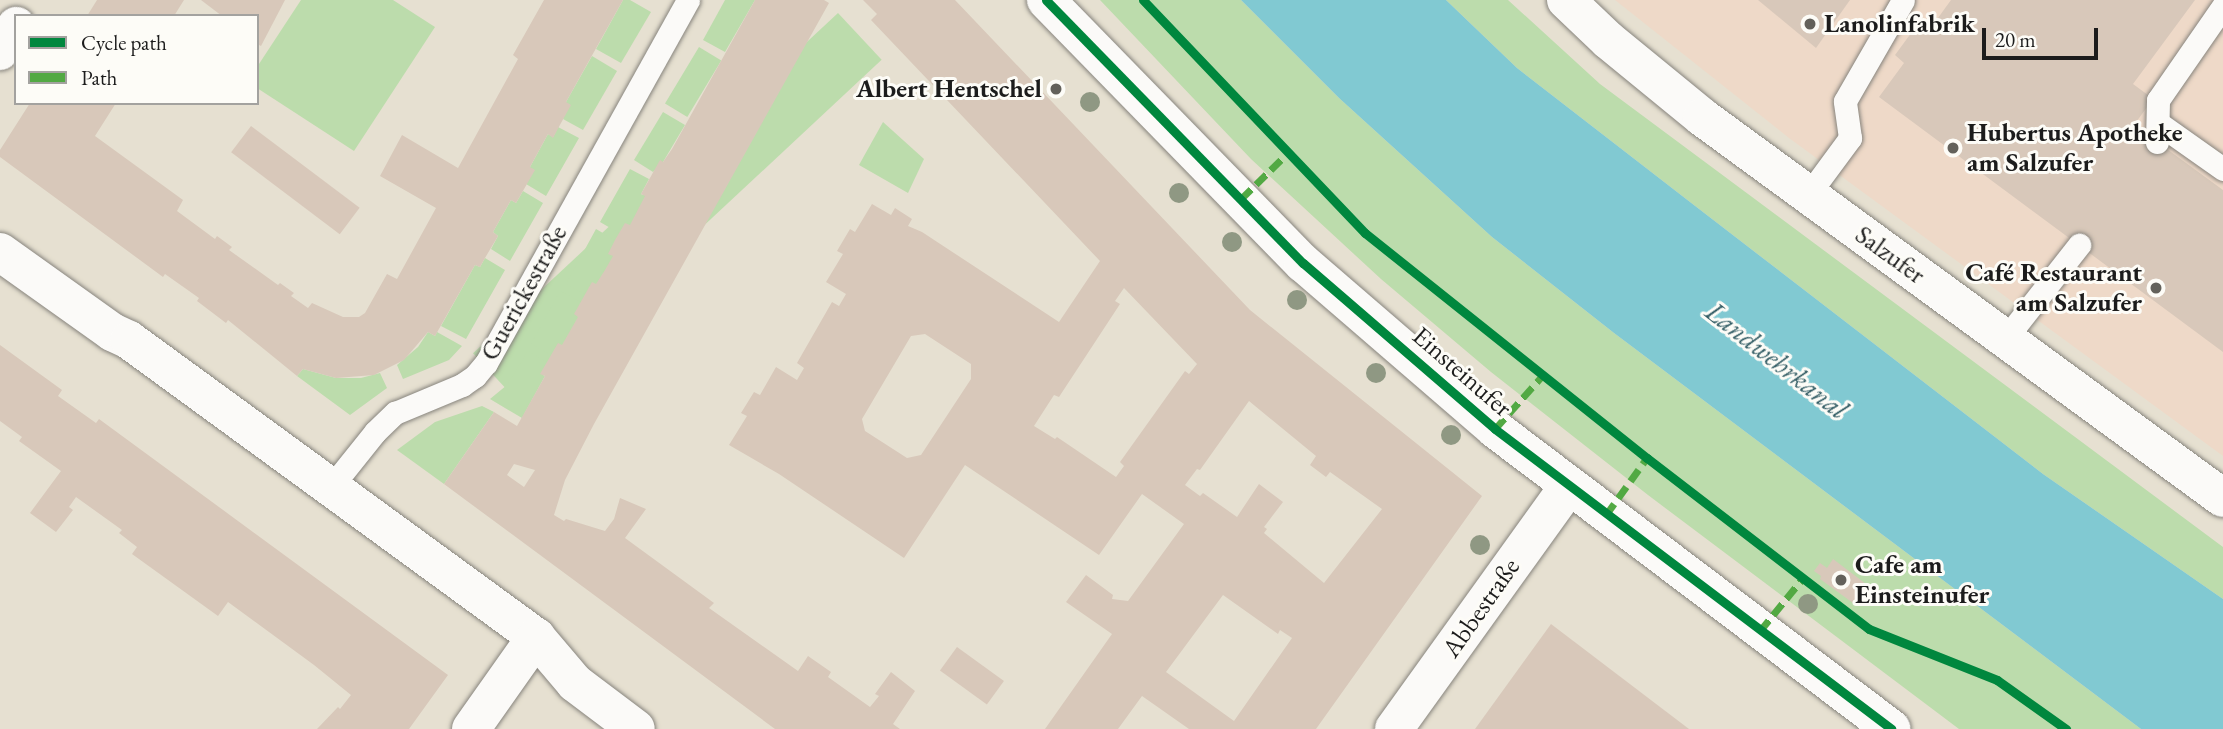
<!DOCTYPE html>
<html>
<head>
<meta charset="utf-8">
<style>
  body { margin:0 }
  #map { position:relative; width:2223px; height:729px; overflow:hidden; background:#e6e0d1; font-family:"EB Garamond",serif }
  div>[style] { position:absolute }
  .built>* { inset:0; background:#eed9c8 }
  .green>* { inset:0; background:#bcdcac; transform-origin:0 0 }
  .water>* { inset:0; background:#81c9d2 }
  .building>* { inset:0; background:#d8c8ba; transform-origin:0 0 }
  .roads { filter:drop-shadow(0 0 2px #87847d) drop-shadow(0 0 2px #87847d) }
  .service>* { height:23px; margin:-11.5px; padding:0 11.5px; transform-origin:11.5px; border-radius:11.5px; background:#fbfaf8 }
  .minor>* { height:38px; margin:-19px; padding:0 19px; transform-origin:19px; border-radius:19px; background:#fbfaf8 }
  .tertiary>* { height:38px; margin:-19px; padding:0 19px; transform-origin:19px; border-radius:19px; background:#fbfaf8 }
  .quiet>* { height:7px; margin-top:-3.5px; transform-origin:0; background:repeating-linear-gradient(90deg,#52a943 0 14px,transparent 0 21px) }
  .cycleway>* { height:9px; margin:-4.5px; padding:0 4.5px; transform-origin:4.5px; border-radius:4.5px; background:#00873e }
  .trees>* { width:20px; height:20px; margin:-10px; border-radius:50%; background:#8f9883 }
  .dots>* { width:19px; height:19px; translate:-50% -50%; box-sizing:border-box; border:4px solid #fdfcf7; border-radius:50% }
  span { translate:-50% -50%; white-space:nowrap; text-align:center; line-height:1.15; -webkit-text-stroke:6px #fdfcf7; paint-order:stroke }
  .poi-label { font-size:26px; color:#1c1c1c; font-weight:700 }
  .left { translate:0 -50%; text-align:left }
  .right { translate:-100% -50%; text-align:right }
  .street-label { font-size:26px; color:#1c1c1c }
  .water-label { font-size:28px; color:#335d65; font-style:italic }
  .legend { position:absolute; left:14px; top:14px; width:245px; height:91px; box-sizing:border-box; background:#fdfcf7; border:2px solid #a3a29f; margin:0; padding:9px 12px; list-style:none; font-size:21px; color:#1c1c1c }
  .legend li { display:flex; align-items:center; gap:14px; height:35px }
  .legend b { width:35px; border:2px solid #a3a29f }
  .scale { position:absolute; left:1982px; top:28px; width:116px; height:32px; box-sizing:border-box; border:4px solid #1c1c1c; border-top:0; padding-left:9px; font-size:21px; line-height:24px; white-space:nowrap; color:#1c1c1c; -webkit-text-stroke:5px #fdfcf7; paint-order:stroke }
</style>
</head>
<body>
<div id="map">
  <div class="built">
    <div style="clip-path:polygon(1615px 0,2223px 0,2223px 456px,1789px 138px)"></div>
  </div>
  <div class="green">
    <div style="clip-path:polygon(301px 0,393px 0,435px 27px,354px 151px,257px 88px,257px 67px)"></div>
    <div style="clip-path:polygon(623px 0,630px 0,651px 12px,621px 63px,596px 49px)"></div>
    <div style="clip-path:polygon(725px 0,755px 0,725px 52px,703px 40px)"></div>
    <div style="clip-path:polygon(1100px 0,1241px 0,1339px 98px,1492px 237px,1614px 333px,2141px 729px,1959px 729px,1648px 495px,1491px 372px,1381px 279px,1251px 159px)"></div>
    <div style="clip-path:polygon(1446px 0,1508px 0,1600px 84px,2223px 547px,2223px 599px,2043px 474px,1690px 202px,1517px 68px)"></div>
    <div style="left:838px;top:13px;width:64px;height:499px;rotate:47deg"></div>
    <div style="left:699px;top:47px;width:26px;height:66px;rotate:31deg"></div>
    <div style="clip-path:polygon(592px 56px,617px 71px,583px 130px,563px 119px,566px 102px)"></div>
    <div style="clip-path:polygon(663px 112px,685px 125px,663px 162px,653px 172px,634px 160px)"></div>
    <div style="clip-path:polygon(883px 122px,924px 159px,908px 193px,859px 165px)"></div>
    <div style="clip-path:polygon(558px 127px,579px 138px,546px 196px,526px 184px,530px 167px,548px 134px,553px 137px)"></div>
    <div style="clip-path:polygon(630px 169px,649px 179px,641px 194px,645px 196px,630px 225px,625px 223px,619px 233px,600px 222px)"></div>
    <div style="clip-path:polygon(523px 191px,543px 203px,510px 261px,491px 249px,498px 236px,493px 232px,511px 200px,516px 203px)"></div>
    <div style="clip-path:polygon(596px 229px,615px 240px,608px 253px,613px 256px,596px 284px,592px 282px,585px 294px,566px 284px)"></div>
    <div style="clip-path:polygon(485px 258px,505px 270px,466px 339px,441px 326px,475px 265px,480px 267px)"></div>
    <div style="clip-path:polygon(560px 291px,581px 302px,574px 314px,578px 317px,562px 345px,558px 343px,551px 355px,531px 344px)"></div>
    <div style="clip-path:polygon(428px 332px,435px 336px,437px 332px,462px 346px,449px 360px,403px 379px,397px 365px,418px 347px)"></div>
    <div style="clip-path:polygon(528px 351px,547px 362px,541px 374px,545px 376px,522px 418px,490px 399px,507px 385px)"></div>
    <div style="clip-path:polygon(303px 369px,336px 378px,361px 378px,380px 373px,387px 388px,350px 415px,297px 376px)"></div>
    <div style="clip-path:polygon(482px 406px,494px 412px,444px 484px,397px 450px,435px 422px)"></div>
  </div>
  <div class="water">
    <div style="clip-path:polygon(1241px 0,1446px 0,1517px 68px,1690px 202px,2043px 474px,2223px 599px,2223px 729px,2141px 729px,1614px 333px,1492px 237px,1339px 98px)"></div>
  </div>
  <div class="building">
    <div style="clip-path:polygon(97px 0,184px 0,174px 16px,87px 16px)"></div>
    <div style="clip-path:polygon(201px 0,285px 0,261px 46px,257px 44px,257px 16px,222px 16px)"></div>
    <div style="clip-path:polygon(544px 0,623px 0,566px 102px,571px 105px,561px 123px,553px 138px,548px 134px,530px 167px,535px 170px,516px 203px,511px 200px,493px 232px,498px 236px,485px 258px,480px 267px,475px 265px,435px 336px,428px 332px,404px 360px,374px 375px,336px 378px,303px 369px,297px 376px,228px 320px,226px 323px,197px 301px,199px 298px,165px 274px,163px 277px,0 157px,0 150px,30px 103px,116px 103px,95px 136px,183px 200px,177px 211px,215px 239px,217px 236px,232px 247px,229px 250px,278px 285px,280px 283px,294px 293px,291px 296px,308px 308px,312px 303px,343px 317px,359px 317px,365px 313px,387px 274px,397px 279px,436px 208px,380px 176px,402px 135px,458px 168px,518px 59px,513px 55px)"></div>
    <div style="clip-path:polygon(evenodd,755px 0,824px 0,829px 3px,594px 424px,565px 480px,554px 515px,564px 521px,566px 519px,605px 531px,614px 519px,620px 498px,646px 509px,625px 538px,714px 603px,709px 608px,798px 671px,808px 656px,831px 672px,828px 677px,870px 707px,879px 696px,875px 694px,891px 672px,915px 691px,893px 724px,900px 729px,775px 729px,444px 484px,494px 412px,517px 426px,545px 376px,540px 374px,547px 362px,558px 343px,562px 345px,578px 317px,574px 314px,592px 282px,596px 284px,605px 270px,613px 256px,608px 254px,615px 240px,625px 223px,630px 225px,645px 196px,641px 194px,660px 160px,663px 162px,672px 149px,755px 0,514px 464px,535px 470px,524px 487px,507px 475px,514px 464px)"></div>
    <div style="clip-path:polygon(evenodd,863px 0,955px 0,1250px 310px,1482px 496px,1316px 729px,1189px 729px,1142px 696px,1118px 729px,1045px 729px,1112px 634px,1066px 602px,1086px 575px,1113px 595px,1112px 599px,1128px 601px,1184px 524px,1142px 494px,1099px 555px,965px 465px,904px 558px,779px 474px,729px 445px,747px 416px,741px 413px,754px 392px,760px 395px,776px 367px,797px 380px,804px 368px,797px 363px,832px 302px,839px 306px,846px 294px,826px 282px,843px 254px,837px 251px,850px 229px,855px 232px,872px 204px,891px 215px,895px 208px,912px 219px,908px 226px,922px 232px,1059px 322px,1100px 261px,871px 20px,877px 14px,863px 0,1124px 288px,1197px 364px,1189px 374px,1185px 371px,1120px 462px,1124px 466px,1116px 477px,1057px 437px,1055px 439px,1034px 426px,1054px 395px,1059px 397px,1120px 304px,1115px 301px,1124px 288px,863px 0,925px 334px,971px 364px,971px 379px,921px 455px,907px 458px,865px 431px,862px 419px,911px 336px,925px 334px,863px 0,1249px 401px,1316px 456px,1310px 465px,1326px 477px,1330px 472px,1382px 509px,1324px 583px,1264px 533px,1267px 529px,1264px 527px,1283px 502px,1259px 484px,1237px 517px,1203px 493px,1200px 496px,1185px 485px,1197px 469px,1200px 470px,1249px 401px,863px 0,1223px 595px,1278px 634px,1280px 630px,1292px 638px,1234px 721px,1166px 672px,1223px 595px)"></div>
    <div style="clip-path:polygon(1758px 0,1850px 0,1816px 48px)"></div>
    <div style="clip-path:polygon(1951px 0,2195px 0,2133px 84px,2148px 95px,2150px 103px,2134px 125px,2223px 190px,2223px 352px,1879px 97px,1904px 63px,1895px 55px,1920px 21px,1930px 29px)"></div>
    <div style="left:251px;top:126px;width:136px;height:33px;rotate:37deg"></div>
    <div style="clip-path:polygon(0 345px,62px 390px,58px 396px,96px 423px,99px 419px,448px 675px,409px 729px,317px 729px,338px 707px,340px 709px,351px 695px,314px 665px,228px 602px,218px 616px,132px 554px,137px 547px,119px 533px,122px 530px,76px 497px,69px 507px,73px 510px,56px 532px,30px 513px,61px 471px,19px 441px,22px 437px,0 421px)"></div>
    <div style="clip-path:polygon(1833px 559px,1866px 584px,1853px 603px,1820px 579px,1821px 576px,1814px 571px,1820px 563px,1827px 568px)"></div>
    <div style="clip-path:polygon(1551px 624px,1689px 729px,1475px 729px)"></div>
    <div style="left:957px;top:647px;width:58px;height:29px;rotate:36deg"></div>
  </div>
  <div class="roads">
    <div class="service">
      <div style="left:2158px;top:123px;width:80px;rotate:35.3deg"></div>
      <div style="left:2157px;top:142px;width:42px;rotate:-88.6deg"></div>
      <div style="left:2158px;top:100px;width:114px;rotate:-55.3deg"></div>
      <div style="left:1808px;top:195px;width:71px;rotate:-53.6deg"></div>
      <div style="left:1850px;top:138px;width:37px;rotate:-98deg"></div>
      <div style="left:1845px;top:101px;width:116px;rotate:-60.1deg"></div>
      <div style="left:2005px;top:339px;width:120px;rotate:-51.8deg"></div>
      <div style="left:331px;top:487px;width:70px;rotate:-51.3deg"></div>
      <div style="left:375px;top:432px;width:28px;rotate:-44deg"></div>
      <div style="left:395px;top:413px;width:73px;rotate:-22.7deg"></div>
      <div style="left:462px;top:385px;width:16px;rotate:-35deg"></div>
      <div style="left:475px;top:376px;width:17px;rotate:-50deg"></div>
      <div style="left:486px;top:363px;width:415px;rotate:-60.9deg"></div>
    </div>
    <div class="minor">
      <div style="left:0;top:252px;width:138px;rotate:35.5deg"></div>
      <div style="left:112px;top:332px;width:19px;rotate:25deg"></div>
      <div style="left:129px;top:340px;width:504px;rotate:36.12deg"></div>
      <div style="left:536px;top:637px;width:60px;rotate:49.7deg"></div>
      <div style="left:575px;top:683px;width:76px;rotate:37deg"></div>
      <div style="left:471px;top:729px;width:113px;rotate:-54.8deg"></div>
      <div style="left:1394px;top:729px;width:298px;rotate:-54.3deg"></div>
    </div>
    <div class="tertiary">
      <div style="left:1046px;top:0;width:368px;rotate:45.7deg"></div>
      <div style="left:1303px;top:263px;width:254px;rotate:40.8deg"></div>
      <div style="left:1495px;top:429px;width:497px;rotate:37.1deg"></div>
      <div style="left:1566px;top:0;width:58px;rotate:43.6deg"></div>
      <div style="left:1608px;top:40px;width:122px;rotate:39.3deg"></div>
      <div style="left:1702px;top:117px;width:645px;rotate:36.18deg"></div>
      <div style="left:0;top:51px;width:30px;rotate:-57deg"></div>
    </div>
  </div>
  <div class="quiet">
    <div style="left:1241px;top:199px;width:66px;rotate:-44.4deg"></div>
    <div style="left:1495px;top:429px;width:74px;rotate:-48.3deg"></div>
    <div style="left:1606px;top:515px;width:70px;rotate:-54.3deg"></div>
    <div style="left:1760px;top:631px;width:68px;rotate:-50.9deg"></div>
  </div>
  <div class="cycleway">
    <div style="left:1046px;top:0;width:368px;rotate:45.7deg"></div>
    <div style="left:1303px;top:263px;width:254px;rotate:40.8deg"></div>
    <div style="left:1495px;top:429px;width:497px;rotate:37.1deg"></div>
    <div style="left:1143px;top:0;width:322px;rotate:46.4deg"></div>
    <div style="left:1365px;top:233px;width:361px;rotate:38.6deg"></div>
    <div style="left:1647px;top:458px;width:280px;rotate:37.6deg"></div>
    <div style="left:1869px;top:629px;width:138px;rotate:21.7deg"></div>
    <div style="left:1997px;top:680px;width:85px;rotate:35.4deg"></div>
  </div>
  <div class="trees">
    <div style="left:1090px;top:102px"></div>
    <div style="left:1179px;top:193px"></div>
    <div style="left:1232px;top:242px"></div>
    <div style="left:1297px;top:300px"></div>
    <div style="left:1376px;top:373px"></div>
    <div style="left:1451px;top:435px"></div>
    <div style="left:1480px;top:545px"></div>
    <div style="left:1808px;top:604px"></div>
  </div>
  <div class="dots">
    <div style="left:1810px;top:24px;background:#63615b"></div>
    <div style="left:1056px;top:89px;background:#63615b"></div>
    <div style="left:1953px;top:148px;background:#63615b"></div>
    <div style="left:2156px;top:288px;background:#63615b"></div>
    <div style="left:1841px;top:580px;background:#63615b"></div>
  </div>
  <div class="poi-label">
    <span class="left" style="left:1824px;top:24px">Lanolinfabrik</span>
    <span class="right" style="left:1042px;top:89px">Albert Hentschel</span>
    <span class="left" style="left:1967px;top:148px">Hubertus Apotheke<br>am Salzufer</span>
    <span class="right" style="left:2142px;top:288px">Café Restaurant<br>am Salzufer</span>
    <span class="left" style="left:1855px;top:580px">Cafe am<br>Einsteinufer</span>
  </div>
  <div class="street-label">
    <span style="left:1890px;top:255px;rotate:36deg">Salzufer</span>
    <span style="left:524px;top:293px;rotate:-61deg">Guerickestraße</span>
    <span style="left:1462px;top:372px;rotate:41deg">Einsteinufer</span>
    <span style="left:1481px;top:608px;rotate:-55deg">Abbestraße</span>
  </div>
  <div class="water-label">
    <span style="left:1777px;top:360px;rotate:38deg">Landwehrkanal</span>
  </div>
  <ul class="legend">
  <li><b style="height:9px;background:#00873e"></b>Cycle path</li>
  <li><b style="height:9px;background:#52a943"></b>Path</li>
  </ul>
  <div class="scale">20 m</div>
</div>
</body>
</html>
